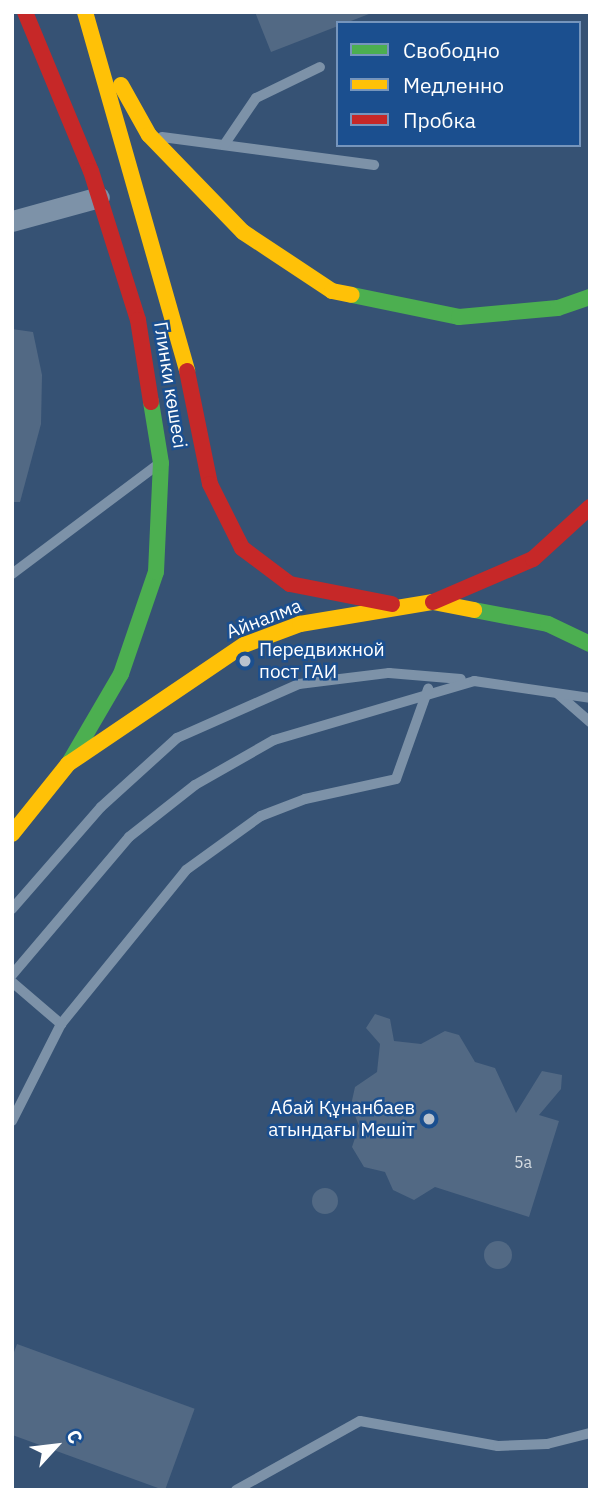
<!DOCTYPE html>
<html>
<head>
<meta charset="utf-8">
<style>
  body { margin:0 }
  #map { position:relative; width:602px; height:1502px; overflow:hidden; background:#365274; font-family:"IBM Plex Sans",sans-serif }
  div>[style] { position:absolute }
  .building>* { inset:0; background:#526984; transform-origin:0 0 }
  .round { border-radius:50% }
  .lane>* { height:10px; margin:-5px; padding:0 5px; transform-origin:5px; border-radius:5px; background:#7d92a8 }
  .street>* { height:21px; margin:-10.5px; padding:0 10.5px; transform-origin:10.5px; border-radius:10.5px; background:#7d92a8 }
  .fast>* { height:16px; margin:-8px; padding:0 8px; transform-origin:8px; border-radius:8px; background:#4caf50 }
  .slow>* { height:16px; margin:-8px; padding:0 8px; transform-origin:8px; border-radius:8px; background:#ffc107 }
  .jam>* { height:16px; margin:-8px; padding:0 8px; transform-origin:8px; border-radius:8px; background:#c62828 }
  .dots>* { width:19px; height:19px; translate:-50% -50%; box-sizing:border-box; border:4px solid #1b4f8f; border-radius:50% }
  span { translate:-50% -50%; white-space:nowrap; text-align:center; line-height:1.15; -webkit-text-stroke:5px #1b4f8f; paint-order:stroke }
  .number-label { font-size:16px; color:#d4dae0 }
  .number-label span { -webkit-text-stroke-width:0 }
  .street-label { font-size:19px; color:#fff }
  .poi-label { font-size:19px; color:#fff }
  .left { translate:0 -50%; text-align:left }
  .right { translate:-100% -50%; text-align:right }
  .frame { position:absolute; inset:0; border:14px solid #fff; pointer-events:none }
  .legend { position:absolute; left:336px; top:21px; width:245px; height:126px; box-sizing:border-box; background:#1b4f8f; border:2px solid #7695bc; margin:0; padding:9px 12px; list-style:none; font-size:21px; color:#fff }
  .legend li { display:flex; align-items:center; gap:14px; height:35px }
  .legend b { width:35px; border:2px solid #7695bc }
  .north { position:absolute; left:21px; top:1411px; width:70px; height:70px; -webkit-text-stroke:5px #1b4f8f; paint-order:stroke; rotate:63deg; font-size:19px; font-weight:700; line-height:28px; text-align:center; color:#fff }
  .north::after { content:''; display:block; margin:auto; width:24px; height:32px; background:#fff; clip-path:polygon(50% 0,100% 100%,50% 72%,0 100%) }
</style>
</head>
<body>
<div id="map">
  <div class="building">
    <div style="clip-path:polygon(255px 12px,369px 12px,369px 14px,271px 52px)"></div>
    <div style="clip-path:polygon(12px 329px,33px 332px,42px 375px,41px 424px,20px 502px,12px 502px)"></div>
    <div style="clip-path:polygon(375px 1014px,390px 1019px,394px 1041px,421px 1044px,445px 1031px,459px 1035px,475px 1062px,495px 1068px,516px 1113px,542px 1071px,562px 1075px,561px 1089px,539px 1115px,559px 1121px,529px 1217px,435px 1187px,414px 1200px,393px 1190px,385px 1172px,364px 1167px,352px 1147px,359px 1126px,351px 1105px,355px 1087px,377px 1072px,380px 1044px,366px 1028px)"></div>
    <div class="round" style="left:312px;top:1188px;width:26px;height:26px"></div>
    <div class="round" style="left:484px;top:1241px;width:28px;height:28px"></div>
    <div style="left:17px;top:1344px;width:189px;height:87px;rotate:20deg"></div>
  </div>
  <div class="lane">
    <div style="left:162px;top:137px;width:214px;rotate:7.5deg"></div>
    <div style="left:224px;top:145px;width:57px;rotate:-55.8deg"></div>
    <div style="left:256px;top:98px;width:71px;rotate:-25.8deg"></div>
    <div style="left:12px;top:574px;width:180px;rotate:-36.9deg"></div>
    <div style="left:558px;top:694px;width:43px;rotate:41.2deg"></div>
    <div style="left:12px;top:909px;width:135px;rotate:-48.9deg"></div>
    <div style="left:101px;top:807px;width:103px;rotate:-42.2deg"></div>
    <div style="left:177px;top:738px;width:133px;rotate:-23.9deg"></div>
    <div style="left:299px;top:684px;width:91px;rotate:-7deg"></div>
    <div style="left:389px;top:673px;width:72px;rotate:4.8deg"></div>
    <div style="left:12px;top:975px;width:181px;rotate:-49.7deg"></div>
    <div style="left:129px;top:837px;width:84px;rotate:-38.2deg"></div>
    <div style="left:195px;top:785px;width:91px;rotate:-29.7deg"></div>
    <div style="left:274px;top:740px;width:209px;rotate:-16.4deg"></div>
    <div style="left:474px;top:681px;width:117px;rotate:8.3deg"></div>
    <div style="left:12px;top:982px;width:65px;rotate:40.6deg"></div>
    <div style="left:12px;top:1121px;width:109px;rotate:-63.2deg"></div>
    <div style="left:61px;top:1024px;width:198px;rotate:-50.9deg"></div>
    <div style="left:186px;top:870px;width:92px;rotate:-35.8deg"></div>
    <div style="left:261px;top:816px;width:47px;rotate:-21.1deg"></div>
    <div style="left:305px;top:799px;width:93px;rotate:-12.4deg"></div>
    <div style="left:396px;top:779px;width:96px;rotate:-70.4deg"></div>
    <div style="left:236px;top:1490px;width:142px;rotate:-29.1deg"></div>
    <div style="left:360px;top:1421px;width:140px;rotate:10.3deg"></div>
    <div style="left:498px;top:1446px;width:49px;rotate:-2.3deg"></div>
    <div style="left:547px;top:1444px;width:44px;rotate:-14.3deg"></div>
  </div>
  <div class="street">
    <div style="left:12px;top:221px;width:90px;rotate:-15.4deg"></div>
  </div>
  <div class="fast">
    <div style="left:352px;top:295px;width:109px;rotate:11.6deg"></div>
    <div style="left:459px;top:317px;width:99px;rotate:-5.2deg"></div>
    <div style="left:558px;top:308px;width:34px;rotate:-19deg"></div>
    <div style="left:474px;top:610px;width:75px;rotate:10.7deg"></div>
    <div style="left:548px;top:624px;width:47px;rotate:25.5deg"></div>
    <div style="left:69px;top:763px;width:103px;rotate:-59.7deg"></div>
    <div style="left:121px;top:674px;width:108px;rotate:-71.1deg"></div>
    <div style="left:156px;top:572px;width:109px;rotate:-87.4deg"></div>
    <div style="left:161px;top:463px;width:62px;rotate:-99.3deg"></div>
  </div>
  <div class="slow">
    <div style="left:85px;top:12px;width:373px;rotate:74.1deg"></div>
    <div style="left:121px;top:85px;width:57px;rotate:60.8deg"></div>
    <div style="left:149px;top:135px;width:135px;rotate:45.9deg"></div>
    <div style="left:243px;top:232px;width:107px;rotate:33.5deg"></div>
    <div style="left:332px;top:291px;width:20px;rotate:11deg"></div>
    <div style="left:12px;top:834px;width:90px;rotate:-51.3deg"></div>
    <div style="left:68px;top:764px;width:212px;rotate:-34.1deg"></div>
    <div style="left:244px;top:645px;width:60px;rotate:-20.6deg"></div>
    <div style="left:300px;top:624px;width:135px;rotate:-9.4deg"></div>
    <div style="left:433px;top:602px;width:42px;rotate:11deg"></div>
  </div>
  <div class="jam">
    <div style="left:25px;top:12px;width:172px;rotate:67.5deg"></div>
    <div style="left:91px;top:171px;width:156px;rotate:72.5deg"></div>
    <div style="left:138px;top:320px;width:83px;rotate:81deg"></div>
    <div style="left:187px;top:371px;width:115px;rotate:78.5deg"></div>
    <div style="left:210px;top:484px;width:72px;rotate:63.4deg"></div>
    <div style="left:242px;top:548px;width:60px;rotate:36.9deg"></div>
    <div style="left:290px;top:584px;width:104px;rotate:11.1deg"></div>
    <div style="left:433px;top:602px;width:109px;rotate:-23.3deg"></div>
    <div style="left:533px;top:559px;width:77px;rotate:-42.4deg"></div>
  </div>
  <div class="dots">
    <div style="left:245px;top:661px;background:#b9c2ce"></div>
    <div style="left:429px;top:1119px;background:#b9c2ce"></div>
  </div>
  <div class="number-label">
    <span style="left:523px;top:1162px">5а</span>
  </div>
  <div class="street-label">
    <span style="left:170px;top:385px;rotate:81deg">Глинки көшесі</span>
    <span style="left:264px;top:619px;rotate:-21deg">Айналма</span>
  </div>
  <div class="poi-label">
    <span class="left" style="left:259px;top:661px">Передвижной<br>пост ГАИ</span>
    <span class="right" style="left:415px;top:1119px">Абай Құнанбаев<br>атындағы Мешіт</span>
  </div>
  <div class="frame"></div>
  <ul class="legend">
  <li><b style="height:9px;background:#4caf50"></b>Свободно</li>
  <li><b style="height:9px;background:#ffc107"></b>Медленно</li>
  <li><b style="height:9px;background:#c62828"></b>Пробка</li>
  </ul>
  <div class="north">С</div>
</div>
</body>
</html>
